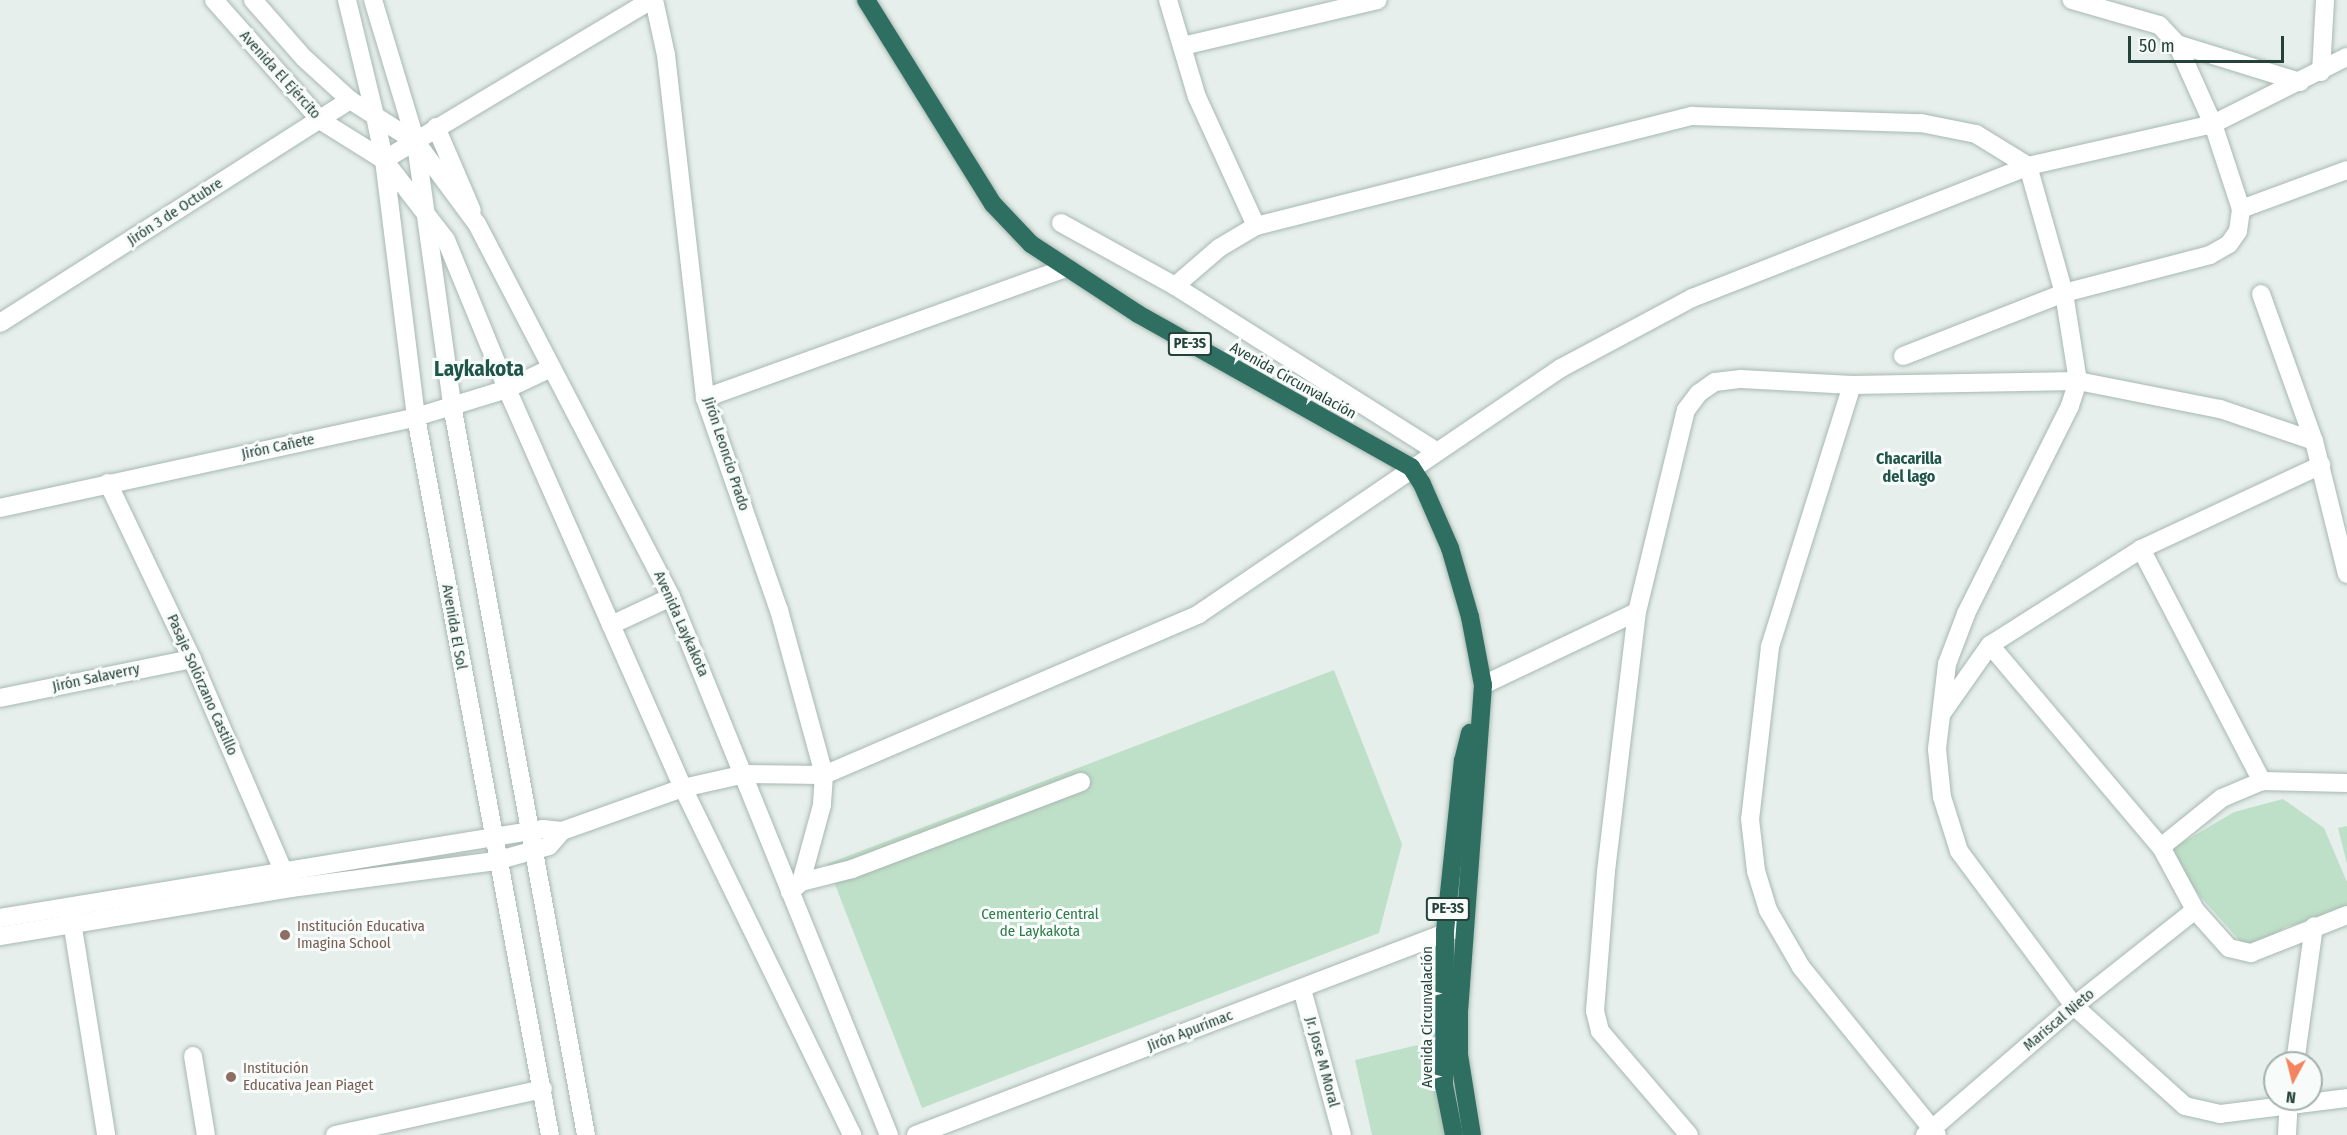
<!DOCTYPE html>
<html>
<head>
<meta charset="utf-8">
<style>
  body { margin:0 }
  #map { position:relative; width:2347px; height:1135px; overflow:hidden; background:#e6efeb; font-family:"Fira Sans Condensed",sans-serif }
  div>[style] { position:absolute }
  .green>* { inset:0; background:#bfe0c8 }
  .roads { filter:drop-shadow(0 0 2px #a8b8b2) drop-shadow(0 0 2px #a8b8b2) }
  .street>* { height:18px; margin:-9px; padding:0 9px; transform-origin:9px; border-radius:9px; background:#fff }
  .secondary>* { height:18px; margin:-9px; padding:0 9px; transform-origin:9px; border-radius:9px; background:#fff }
  .highway>* { height:18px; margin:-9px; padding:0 9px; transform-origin:9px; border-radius:9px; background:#2f6f62 }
  .dots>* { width:16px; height:16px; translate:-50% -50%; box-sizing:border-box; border:3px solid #f7fbf9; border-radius:50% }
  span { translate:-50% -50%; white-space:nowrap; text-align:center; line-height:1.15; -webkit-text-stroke:6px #f7fbf9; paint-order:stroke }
  .shield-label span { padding:2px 4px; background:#f7fbf9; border:2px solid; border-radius:4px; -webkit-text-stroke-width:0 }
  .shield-label { font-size:14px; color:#24423a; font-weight:700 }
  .street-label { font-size:15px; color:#24423a }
  .park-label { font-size:15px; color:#2d7a4b }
  .education-label { font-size:15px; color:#785e54 }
  .left { translate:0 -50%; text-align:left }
  .neighbourhood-label { font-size:16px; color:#1f5548; font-weight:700 }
  .district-label { font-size:21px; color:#1f5548; font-weight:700 }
  .north { position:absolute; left:2263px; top:1051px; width:60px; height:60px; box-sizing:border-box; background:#f7fbf9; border:2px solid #a3b1ad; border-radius:50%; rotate:187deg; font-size:16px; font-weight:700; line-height:24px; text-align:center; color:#24423a }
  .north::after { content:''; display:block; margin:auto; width:21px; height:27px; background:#f4845f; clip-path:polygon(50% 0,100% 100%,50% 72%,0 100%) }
  .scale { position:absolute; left:2128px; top:36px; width:156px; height:27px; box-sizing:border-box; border:3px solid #24423a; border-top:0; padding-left:8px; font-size:18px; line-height:21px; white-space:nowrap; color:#24423a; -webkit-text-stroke:4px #f7fbf9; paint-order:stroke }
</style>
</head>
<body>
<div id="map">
  <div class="green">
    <div style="clip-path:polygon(1334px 670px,1402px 844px,1379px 933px,922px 1108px,827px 864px)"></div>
    <div style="clip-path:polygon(2283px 799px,2324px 828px,2347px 882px,2347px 913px,2285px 927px,2251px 953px,2198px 894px,2170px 850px,2234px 812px)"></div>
    <div style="clip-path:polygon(2347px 826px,2347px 864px,2338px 828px)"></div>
    <div style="clip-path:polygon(1426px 1043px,1447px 1135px,1372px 1135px,1355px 1060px)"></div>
  </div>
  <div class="roads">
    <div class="street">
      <div style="left:347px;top:0;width:119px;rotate:76.4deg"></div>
      <div style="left:373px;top:0;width:148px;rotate:73.2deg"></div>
      <div style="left:1168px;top:0;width:101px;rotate:73.4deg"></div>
      <div style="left:1197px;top:97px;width:142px;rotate:65.4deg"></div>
      <div style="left:2177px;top:44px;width:129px;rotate:17.2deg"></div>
      <div style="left:1183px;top:46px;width:200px;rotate:-13.3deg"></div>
      <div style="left:2321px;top:72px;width:72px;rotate:-86.8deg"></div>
      <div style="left:436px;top:127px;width:91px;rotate:66.8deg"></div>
      <div style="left:384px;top:160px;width:311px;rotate:-30.9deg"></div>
      <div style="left:2241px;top:209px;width:113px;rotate:-20.2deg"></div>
      <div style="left:1061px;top:223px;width:130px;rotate:28.9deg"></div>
      <div style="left:1175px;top:286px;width:309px;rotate:32.3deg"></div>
      <div style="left:1175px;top:286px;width:58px;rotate:-40.8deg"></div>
      <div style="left:1219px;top:248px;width:43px;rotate:-30.7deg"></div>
      <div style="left:1256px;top:226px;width:450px;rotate:-14.2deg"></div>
      <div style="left:1692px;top:116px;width:229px;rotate:1.8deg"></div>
      <div style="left:1921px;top:123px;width:56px;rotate:11.3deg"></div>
      <div style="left:1976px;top:134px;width:61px;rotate:31.6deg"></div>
      <div style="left:2028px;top:166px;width:132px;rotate:74.2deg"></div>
      <div style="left:2064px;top:293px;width:89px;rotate:81deg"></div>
      <div style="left:2078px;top:381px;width:26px;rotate:108deg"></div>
      <div style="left:2070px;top:406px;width:233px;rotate:116.6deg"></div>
      <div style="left:1966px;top:614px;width:53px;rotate:110.8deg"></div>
      <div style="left:1947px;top:664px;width:86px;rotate:96.7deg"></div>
      <div style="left:1937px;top:749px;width:48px;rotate:84.1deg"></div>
      <div style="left:1942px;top:797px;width:57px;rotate:72.5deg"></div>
      <div style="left:1959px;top:851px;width:193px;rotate:53.4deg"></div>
      <div style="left:2074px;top:1006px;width:149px;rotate:42deg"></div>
      <div style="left:2185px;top:1106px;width:36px;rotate:13deg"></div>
      <div style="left:2220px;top:1114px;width:128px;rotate:-7.2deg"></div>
      <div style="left:2261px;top:294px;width:156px;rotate:70.2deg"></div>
      <div style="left:2314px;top:441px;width:137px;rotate:76.1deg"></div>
      <div style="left:0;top:323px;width:415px;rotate:-32.5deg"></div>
      <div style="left:1903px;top:356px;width:173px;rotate:-21.4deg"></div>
      <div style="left:2064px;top:293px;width:151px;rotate:-14.6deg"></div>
      <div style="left:2210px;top:255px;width:22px;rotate:-30deg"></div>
      <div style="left:2229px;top:244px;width:16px;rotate:-55deg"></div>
      <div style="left:2238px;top:231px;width:22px;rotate:-82deg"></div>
      <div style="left:2241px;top:209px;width:89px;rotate:-108.2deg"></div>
      <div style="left:2213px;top:124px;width:88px;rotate:-114.2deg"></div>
      <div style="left:2177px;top:44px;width:26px;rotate:-133deg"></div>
      <div style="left:2159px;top:25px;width:91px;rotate:-164deg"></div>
      <div style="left:1852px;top:385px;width:275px;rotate:107.4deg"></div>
      <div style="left:1770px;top:647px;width:173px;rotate:96.6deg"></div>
      <div style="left:1750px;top:819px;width:52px;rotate:83.4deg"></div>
      <div style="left:1756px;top:871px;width:41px;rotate:72.9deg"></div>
      <div style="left:1768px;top:910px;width:66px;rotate:59.9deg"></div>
      <div style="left:1801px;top:967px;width:216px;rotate:51deg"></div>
      <div style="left:705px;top:398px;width:381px;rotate:-19.8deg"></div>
      <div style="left:108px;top:483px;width:195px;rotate:64.5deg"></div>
      <div style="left:192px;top:659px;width:245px;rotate:66.7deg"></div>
      <div style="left:0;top:508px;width:426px;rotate:-12.3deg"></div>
      <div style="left:416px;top:417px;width:95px;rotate:-17.1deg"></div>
      <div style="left:507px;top:389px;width:49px;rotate:-25.5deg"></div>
      <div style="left:2141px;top:549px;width:262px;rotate:62.5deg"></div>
      <div style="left:1990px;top:645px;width:265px;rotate:49.8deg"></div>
      <div style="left:2161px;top:847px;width:72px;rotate:61.6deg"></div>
      <div style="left:2195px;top:910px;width:51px;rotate:48.2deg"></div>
      <div style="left:2229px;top:948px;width:23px;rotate:13deg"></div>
      <div style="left:2251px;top:953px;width:103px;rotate:-21.6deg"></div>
      <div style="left:1483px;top:685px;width:170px;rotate:-25.4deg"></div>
      <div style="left:0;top:698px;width:196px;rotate:-11.5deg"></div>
      <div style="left:1942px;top:713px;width:83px;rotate:-54.8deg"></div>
      <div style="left:1990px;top:645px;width:179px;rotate:-32.4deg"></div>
      <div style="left:2141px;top:549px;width:199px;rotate:-25deg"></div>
      <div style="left:824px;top:775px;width:408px;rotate:-23.2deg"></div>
      <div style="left:1199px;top:614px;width:438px;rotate:-34.2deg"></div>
      <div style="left:1561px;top:368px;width:149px;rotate:-28.1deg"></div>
      <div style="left:1692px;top:298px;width:361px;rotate:-21.4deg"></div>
      <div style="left:2028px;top:166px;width:190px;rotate:-12.8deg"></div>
      <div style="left:2213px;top:124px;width:150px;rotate:-26.6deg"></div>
      <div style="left:2161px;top:847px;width:78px;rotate:-38.8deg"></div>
      <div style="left:2222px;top:798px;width:43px;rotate:-23deg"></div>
      <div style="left:2262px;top:781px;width:85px;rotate:1.3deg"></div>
      <div style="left:801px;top:882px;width:53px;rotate:-14.3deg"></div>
      <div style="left:852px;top:869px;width:245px;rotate:-20.8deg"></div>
      <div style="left:70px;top:909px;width:229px;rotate:80.9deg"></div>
      <div style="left:1302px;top:989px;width:151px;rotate:74.7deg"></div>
      <div style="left:193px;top:1056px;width:80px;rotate:80.7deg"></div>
      <div style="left:2295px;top:1063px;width:138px;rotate:-82.1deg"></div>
      <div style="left:335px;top:1135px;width:213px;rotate:-12.5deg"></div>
      <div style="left:916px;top:1135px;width:580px;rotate:-20.9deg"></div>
      <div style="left:1689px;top:1135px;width:137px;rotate:-130.6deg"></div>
      <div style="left:1600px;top:1031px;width:21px;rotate:-104deg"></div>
      <div style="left:1595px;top:1011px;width:140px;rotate:-85.5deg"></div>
      <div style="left:1606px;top:871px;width:261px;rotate:-83.2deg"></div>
      <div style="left:1637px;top:612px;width:208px;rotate:-76.4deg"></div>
      <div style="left:1686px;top:410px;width:21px;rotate:-53deg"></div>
      <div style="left:1699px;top:393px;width:19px;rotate:-35deg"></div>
      <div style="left:1715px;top:382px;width:26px;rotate:-7deg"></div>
      <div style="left:1741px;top:379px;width:111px;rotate:3.1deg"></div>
      <div style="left:1852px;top:385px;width:226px;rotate:-1deg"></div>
      <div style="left:2078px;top:381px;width:145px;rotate:11.2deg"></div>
      <div style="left:2220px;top:409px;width:99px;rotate:18.8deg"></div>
      <div style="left:1925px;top:1135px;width:197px;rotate:-40.9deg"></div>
      <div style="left:2074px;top:1006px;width:154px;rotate:-38.4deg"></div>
      <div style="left:2287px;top:1135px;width:36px;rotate:-87deg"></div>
    </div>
    <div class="secondary">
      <div style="left:214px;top:0;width:160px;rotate:48.5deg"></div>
      <div style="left:320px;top:120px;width:75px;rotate:32deg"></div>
      <div style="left:384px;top:160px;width:101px;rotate:52.2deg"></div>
      <div style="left:446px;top:240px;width:161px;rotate:67.7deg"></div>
      <div style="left:507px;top:389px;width:436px;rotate:66.2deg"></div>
      <div style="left:683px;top:788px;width:386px;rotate:64deg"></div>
      <div style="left:253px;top:0;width:77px;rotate:48.7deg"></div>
      <div style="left:304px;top:58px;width:62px;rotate:42.4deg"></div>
      <div style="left:350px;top:100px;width:78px;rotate:32.5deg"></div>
      <div style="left:416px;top:142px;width:102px;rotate:53.4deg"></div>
      <div style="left:477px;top:224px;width:420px;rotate:62.5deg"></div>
      <div style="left:671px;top:597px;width:580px;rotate:67.94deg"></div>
      <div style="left:654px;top:0;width:56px;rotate:77.7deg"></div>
      <div style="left:666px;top:55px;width:345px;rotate:83.5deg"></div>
      <div style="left:705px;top:398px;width:225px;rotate:70.8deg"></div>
      <div style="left:779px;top:610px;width:171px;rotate:74.7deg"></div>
      <div style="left:824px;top:775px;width:30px;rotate:94deg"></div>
      <div style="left:822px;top:805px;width:80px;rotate:105.3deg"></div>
      <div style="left:801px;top:882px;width:15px;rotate:138deg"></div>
      <div style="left:375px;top:116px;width:45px;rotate:78.4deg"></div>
      <div style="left:384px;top:160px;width:259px;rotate:82.9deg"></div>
      <div style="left:416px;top:417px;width:730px;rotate:79.43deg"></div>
      <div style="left:416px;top:144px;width:263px;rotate:82.1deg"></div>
      <div style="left:452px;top:405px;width:742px;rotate:79.6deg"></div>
      <div style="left:611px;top:625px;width:66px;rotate:-25deg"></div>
      <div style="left:562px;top:831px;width:128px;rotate:-19.6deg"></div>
      <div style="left:683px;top:788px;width:64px;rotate:-12.7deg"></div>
      <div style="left:745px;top:774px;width:79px;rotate:0.7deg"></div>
      <div style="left:0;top:918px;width:500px;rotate:-9.3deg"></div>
      <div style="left:493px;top:837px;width:51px;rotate:-9.1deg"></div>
      <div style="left:543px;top:829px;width:19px;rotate:6deg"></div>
      <div style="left:562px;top:831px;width:20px;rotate:131deg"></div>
      <div style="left:549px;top:846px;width:55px;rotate:164.2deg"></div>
      <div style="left:496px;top:861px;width:207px;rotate:172.5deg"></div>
      <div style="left:291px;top:888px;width:295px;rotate:170.6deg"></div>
    </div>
    <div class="highway">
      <div style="left:866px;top:0;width:240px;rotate:58.1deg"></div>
      <div style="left:993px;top:204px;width:55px;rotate:46.5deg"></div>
      <div style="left:1031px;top:244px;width:128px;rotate:33.2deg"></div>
      <div style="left:1138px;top:314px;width:313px;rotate:29.3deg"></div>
      <div style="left:1411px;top:467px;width:20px;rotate:57deg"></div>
      <div style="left:1422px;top:484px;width:70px;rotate:66.4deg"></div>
      <div style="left:1450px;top:548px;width:72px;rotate:73.8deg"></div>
      <div style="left:1470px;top:617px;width:69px;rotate:79.2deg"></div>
      <div style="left:1483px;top:685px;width:331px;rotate:94.2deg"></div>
      <div style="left:1459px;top:1015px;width:40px;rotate:90deg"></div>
      <div style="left:1459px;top:1055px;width:81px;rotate:80.8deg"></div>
      <div style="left:1454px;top:1135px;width:51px;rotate:-101.3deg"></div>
      <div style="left:1444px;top:1085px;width:154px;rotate:-89.6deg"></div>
      <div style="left:1445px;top:931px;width:171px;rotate:-84deg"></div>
      <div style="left:1463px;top:761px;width:29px;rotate:-76deg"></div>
    </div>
  </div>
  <div class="dots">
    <div style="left:285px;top:935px;background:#8d6e63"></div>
    <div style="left:231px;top:1077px;background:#8d6e63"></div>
  </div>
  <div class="shield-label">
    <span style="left:1190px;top:344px">PE-3S</span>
    <span style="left:1448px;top:909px">PE-3S</span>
  </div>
  <div class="street-label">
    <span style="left:280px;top:75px;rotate:48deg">Avenida El Ejército</span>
    <span style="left:175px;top:212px;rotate:-33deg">Jirón 3 de Octubre</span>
    <span style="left:1293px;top:381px;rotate:29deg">Avenida Circunvalación</span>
    <span style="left:278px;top:447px;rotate:-12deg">Jirón Cañete</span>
    <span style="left:726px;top:454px;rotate:72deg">Jirón Leoncio Prado</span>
    <span style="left:681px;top:624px;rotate:66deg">Avenida Laykakota</span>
    <span style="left:454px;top:627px;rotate:80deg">Avenida El Sol</span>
    <span style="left:96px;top:678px;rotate:-12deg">Jirón Salaverry</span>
    <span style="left:202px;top:685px;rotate:66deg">Pasaje Solórzano Castillo</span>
    <span style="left:1428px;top:1017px;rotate:-90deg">Avenida Circunvalación</span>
    <span style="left:2059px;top:1020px;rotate:-40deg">Mariscal Nieto</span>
    <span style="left:1190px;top:1031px;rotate:-21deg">Jirón Apurímac</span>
    <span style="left:1322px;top:1062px;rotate:75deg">Jr. Jose M Moral</span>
  </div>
  <div class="park-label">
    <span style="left:1040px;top:923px">Cementerio Central<br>de Laykakota</span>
  </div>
  <div class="education-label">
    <span class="left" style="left:297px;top:935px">Institución Educativa<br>Imagina School</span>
    <span class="left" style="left:243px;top:1077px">Institución<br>Educativa Jean Piaget</span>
  </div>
  <div class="neighbourhood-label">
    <span style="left:1909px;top:468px">Chacarilla<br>del lago</span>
  </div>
  <div class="district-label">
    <span style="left:479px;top:369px">Laykakota</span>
  </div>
  <div class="north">N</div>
  <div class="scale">50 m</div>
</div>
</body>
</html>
